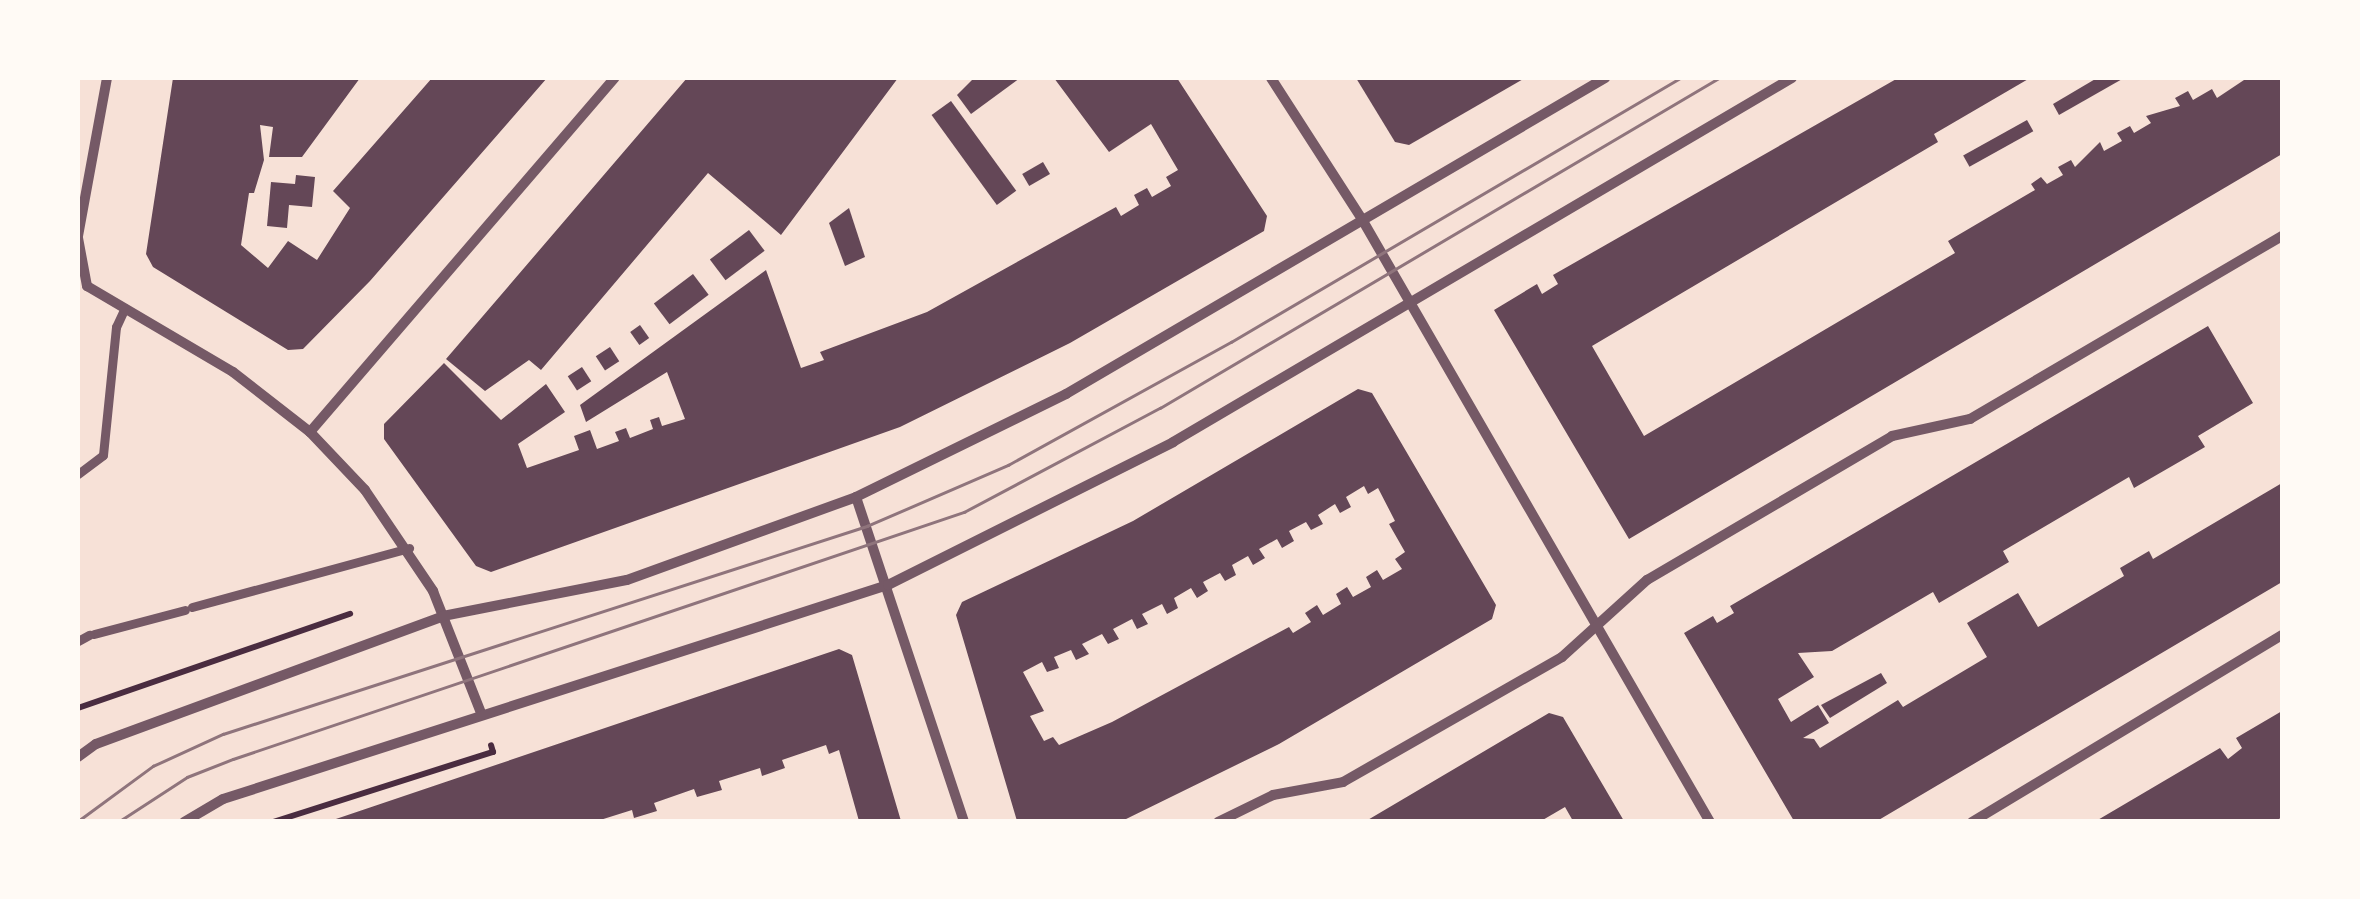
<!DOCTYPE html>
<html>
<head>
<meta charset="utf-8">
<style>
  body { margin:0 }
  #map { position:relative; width:2360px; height:899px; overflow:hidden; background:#f7e1d7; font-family:Lato,sans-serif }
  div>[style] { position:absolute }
  .building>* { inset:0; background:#644757; transform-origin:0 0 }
  .path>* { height:6px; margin:-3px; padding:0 3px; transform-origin:3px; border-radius:3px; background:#4a2c40 }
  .pedestrian>* { height:9px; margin:-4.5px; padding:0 4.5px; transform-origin:4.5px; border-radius:4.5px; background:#755966 }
  .minor>* { height:10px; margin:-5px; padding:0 5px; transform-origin:5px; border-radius:5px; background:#755966 }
  .tram>* { height:2.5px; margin:-1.25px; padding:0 1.25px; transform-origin:1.25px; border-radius:1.25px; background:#8f747c }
  span { translate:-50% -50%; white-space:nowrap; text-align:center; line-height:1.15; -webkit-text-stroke:10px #fffaf5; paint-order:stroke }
  .frame { position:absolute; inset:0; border:80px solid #fffaf5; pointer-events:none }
</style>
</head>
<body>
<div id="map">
  <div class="building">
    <div style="clip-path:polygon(173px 78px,360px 78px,302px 157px,269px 157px,273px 127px,260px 125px,264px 160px,254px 193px,249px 193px,241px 245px,268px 268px,288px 241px,317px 260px,350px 208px,333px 191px,432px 78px,547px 78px,370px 281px,303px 349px,288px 350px,153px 267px,146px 254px)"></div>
    <div style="clip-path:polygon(687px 78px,898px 78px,781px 235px,708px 173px,541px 370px,529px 360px,485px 391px,446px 359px)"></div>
    <div style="clip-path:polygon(974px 78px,1020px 78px,971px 114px,957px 95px)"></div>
    <div style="clip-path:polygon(1054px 78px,1177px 78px,1267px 216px,1264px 231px,1070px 343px,900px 427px,491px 572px,476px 566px,384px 439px,384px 424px,444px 363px,501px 420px,546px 384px,565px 412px,518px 444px,527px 468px,579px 450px,574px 436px,590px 430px,597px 449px,619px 441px,615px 432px,626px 428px,630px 438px,653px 429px,650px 420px,659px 417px,662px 426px,685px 419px,667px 372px,586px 422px,580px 405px,766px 270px,801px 368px,824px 360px,820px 352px,927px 312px,1116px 207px,1121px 216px,1139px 205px,1134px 195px,1147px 188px,1152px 197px,1171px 186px,1166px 177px,1178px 170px,1151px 124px,1109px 152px)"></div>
    <div style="clip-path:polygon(1356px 78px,1525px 78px,1409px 145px,1395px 142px)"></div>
    <div style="clip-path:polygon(1898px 78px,2030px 78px,1934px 134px,1938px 142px,1592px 346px,1644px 436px,1955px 253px,1948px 241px,2035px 190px,2031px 184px,2041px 177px,2047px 184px,2063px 175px,2058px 167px,2071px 160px,2075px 167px,2100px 142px,2104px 151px,2122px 141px,2117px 133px,2130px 126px,2134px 133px,2151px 123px,2146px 116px,2180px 106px,2175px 98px,2188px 91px,2193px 100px,2212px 89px,2217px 98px,2247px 78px,2282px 78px,2282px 154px,1629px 539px,1494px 310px,1537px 284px,1542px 294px,1558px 284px,1553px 275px)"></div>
    <div style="clip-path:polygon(2097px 78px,2124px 78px,2059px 115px,2053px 104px)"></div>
    <div style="left:951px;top:101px;width:111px;height:24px;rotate:54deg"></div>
    <div style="left:2027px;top:120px;width:13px;height:73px;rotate:61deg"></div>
    <div style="left:1043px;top:162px;width:14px;height:24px;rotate:60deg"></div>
    <div style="clip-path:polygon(296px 175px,315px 177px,312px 207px,289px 205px,287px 228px,267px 226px,271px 182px,295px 184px)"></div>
    <div style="clip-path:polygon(849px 208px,865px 257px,845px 266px,829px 223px)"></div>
    <div style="left:749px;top:230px;width:26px;height:49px;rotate:53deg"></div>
    <div style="left:693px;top:274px;width:26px;height:49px;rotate:53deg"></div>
    <div style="left:640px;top:325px;width:16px;height:12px;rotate:55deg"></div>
    <div style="clip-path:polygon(2208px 326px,2253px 403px,2198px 436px,2205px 447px,2134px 488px,2129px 477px,2003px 551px,2009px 562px,1939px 603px,1933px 592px,1832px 651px,1798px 653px,1814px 677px,1778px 699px,1791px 722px,1818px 705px,1829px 723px,1803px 738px,1814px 739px,1820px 748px,1898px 700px,1903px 707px,1987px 657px,1967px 623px,2018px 593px,2038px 627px,2124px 576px,2120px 568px,2149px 551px,2153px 559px,2282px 483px,2282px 582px,1877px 821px,1794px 821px,1684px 633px,1713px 616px,1717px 623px,1734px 613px,1730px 606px)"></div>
    <div style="left:610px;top:347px;width:17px;height:17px;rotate:57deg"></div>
    <div style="left:582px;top:367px;width:17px;height:17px;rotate:57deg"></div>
    <div style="clip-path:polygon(evenodd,1358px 389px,1372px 393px,1496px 605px,1492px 619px,1279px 744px,1122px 821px,1017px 821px,956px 615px,962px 602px,1133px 521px,1358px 389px,1364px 486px,1368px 494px,1378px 488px,1395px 521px,1389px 524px,1405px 552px,1395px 559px,1402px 569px,1383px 580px,1377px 570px,1366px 577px,1371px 587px,1353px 597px,1347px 587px,1336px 594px,1341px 604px,1323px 615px,1317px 605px,1305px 613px,1311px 622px,1293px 633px,1289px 627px,1112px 722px,1059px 745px,1053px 737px,1044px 741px,1030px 716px,1044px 711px,1023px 672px,1042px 662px,1047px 672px,1059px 668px,1054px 657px,1071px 650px,1076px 660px,1089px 654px,1082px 644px,1102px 634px,1108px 644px,1119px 639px,1113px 629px,1132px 619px,1137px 629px,1148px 624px,1142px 614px,1162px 604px,1167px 614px,1178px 608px,1174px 598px,1191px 588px,1197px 598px,1208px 591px,1203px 582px,1220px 573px,1225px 581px,1236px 575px,1232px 565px,1248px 556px,1253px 565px,1265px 558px,1259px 549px,1277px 539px,1282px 548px,1294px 541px,1289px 531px,1306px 522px,1311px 530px,1323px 524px,1318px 515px,1335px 504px,1340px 513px,1351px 507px,1346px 497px,1364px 486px)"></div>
    <div style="clip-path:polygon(839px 649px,852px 655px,901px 821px,859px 821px,839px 750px,829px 754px,826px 745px,782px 760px,785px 768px,762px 776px,760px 768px,719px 781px,722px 790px,697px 797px,694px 789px,654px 803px,657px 811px,634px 818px,632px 810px,597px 821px,330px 821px)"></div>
    <div style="clip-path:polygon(1881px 673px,1887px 683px,1830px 718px,1821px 705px)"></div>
    <div style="clip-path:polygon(2282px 711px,2282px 817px,2276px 821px,2096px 821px,2220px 748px,2228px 759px,2242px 748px,2236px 738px)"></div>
    <div style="clip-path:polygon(1549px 713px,1563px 717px,1624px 821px,1573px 821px,1565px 807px,1541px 821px,1366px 821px)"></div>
  </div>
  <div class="path">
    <div style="left:78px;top:708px;width:288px;rotate:-19.1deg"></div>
    <div style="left:273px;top:822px;width:231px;rotate:-17.7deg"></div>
    <div style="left:493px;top:752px;width:7px;rotate:-106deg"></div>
  </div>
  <div class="pedestrian">
    <div style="left:78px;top:474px;width:31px;rotate:-37deg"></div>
    <div style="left:103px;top:455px;width:129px;rotate:-84.2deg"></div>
    <div style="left:116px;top:327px;width:21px;rotate:-65deg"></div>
    <div style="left:192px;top:607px;width:225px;rotate:-15.2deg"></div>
    <div style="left:94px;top:634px;width:94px;rotate:-14.8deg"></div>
    <div style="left:78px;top:641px;width:13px;rotate:-29deg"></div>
  </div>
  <div class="minor">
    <div style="left:1271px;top:78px;width:170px;rotate:57.2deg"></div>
    <div style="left:1363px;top:221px;width:694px;rotate:60deg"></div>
    <div style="left:78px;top:236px;width:161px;rotate:-79.6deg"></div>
    <div style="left:78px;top:238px;width:49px;rotate:79.4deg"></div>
    <div style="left:87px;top:286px;width:169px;rotate:30.5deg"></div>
    <div style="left:233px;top:372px;width:98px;rotate:37.9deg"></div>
    <div style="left:310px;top:432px;width:80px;rotate:46.5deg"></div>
    <div style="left:365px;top:490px;width:122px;rotate:56deg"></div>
    <div style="left:433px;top:591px;width:131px;rotate:68.5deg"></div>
    <div style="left:310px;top:432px;width:467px;rotate:-49.3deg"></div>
    <div style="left:856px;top:497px;width:342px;rotate:71.6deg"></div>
    <div style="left:78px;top:757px;width:22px;rotate:-36deg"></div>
    <div style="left:96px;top:744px;width:370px;rotate:-20.2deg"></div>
    <div style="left:443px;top:616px;width:187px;rotate:-11.1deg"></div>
    <div style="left:627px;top:580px;width:244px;rotate:-19.9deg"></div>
    <div style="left:856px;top:497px;width:234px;rotate:-26.1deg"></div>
    <div style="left:1066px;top:394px;width:625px;rotate:-30.38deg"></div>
    <div style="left:184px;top:822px;width:45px;rotate:-30.5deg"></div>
    <div style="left:223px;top:799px;width:699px;rotate:-17.84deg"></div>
    <div style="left:888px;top:585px;width:319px;rotate:-26.6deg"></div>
    <div style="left:1173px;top:442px;width:718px;rotate:-30.46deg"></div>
    <div style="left:1218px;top:822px;width:61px;rotate:-26.1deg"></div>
    <div style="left:1273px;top:795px;width:71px;rotate:-10.5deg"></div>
    <div style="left:1343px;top:782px;width:252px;rotate:-29.7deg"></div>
    <div style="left:1562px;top:657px;width:115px;rotate:-42.2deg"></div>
    <div style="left:1647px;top:580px;width:284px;rotate:-30.4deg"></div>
    <div style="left:1892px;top:436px;width:80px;rotate:-12.3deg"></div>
    <div style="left:1970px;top:419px;width:362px;rotate:-30.4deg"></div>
    <div style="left:1972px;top:822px;width:362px;rotate:-31.1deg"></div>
  </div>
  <div class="tram">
    <div style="left:78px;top:821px;width:93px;rotate:-36.3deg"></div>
    <div style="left:153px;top:766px;width:77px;rotate:-24.6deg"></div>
    <div style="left:223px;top:734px;width:677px;rotate:-17.9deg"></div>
    <div style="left:867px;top:526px;width:154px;rotate:-23.4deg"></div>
    <div style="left:1008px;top:465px;width:255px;rotate:-28.9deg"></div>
    <div style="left:1231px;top:342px;width:521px;rotate:-30.45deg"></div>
    <div style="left:118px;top:822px;width:82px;rotate:-33.1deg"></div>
    <div style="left:187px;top:777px;width:49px;rotate:-21.4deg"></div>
    <div style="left:233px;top:759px;width:772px;rotate:-18.67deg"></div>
    <div style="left:964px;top:512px;width:222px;rotate:-28deg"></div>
    <div style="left:1160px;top:408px;width:649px;rotate:-30.56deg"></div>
  </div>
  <div class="frame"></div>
</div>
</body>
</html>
